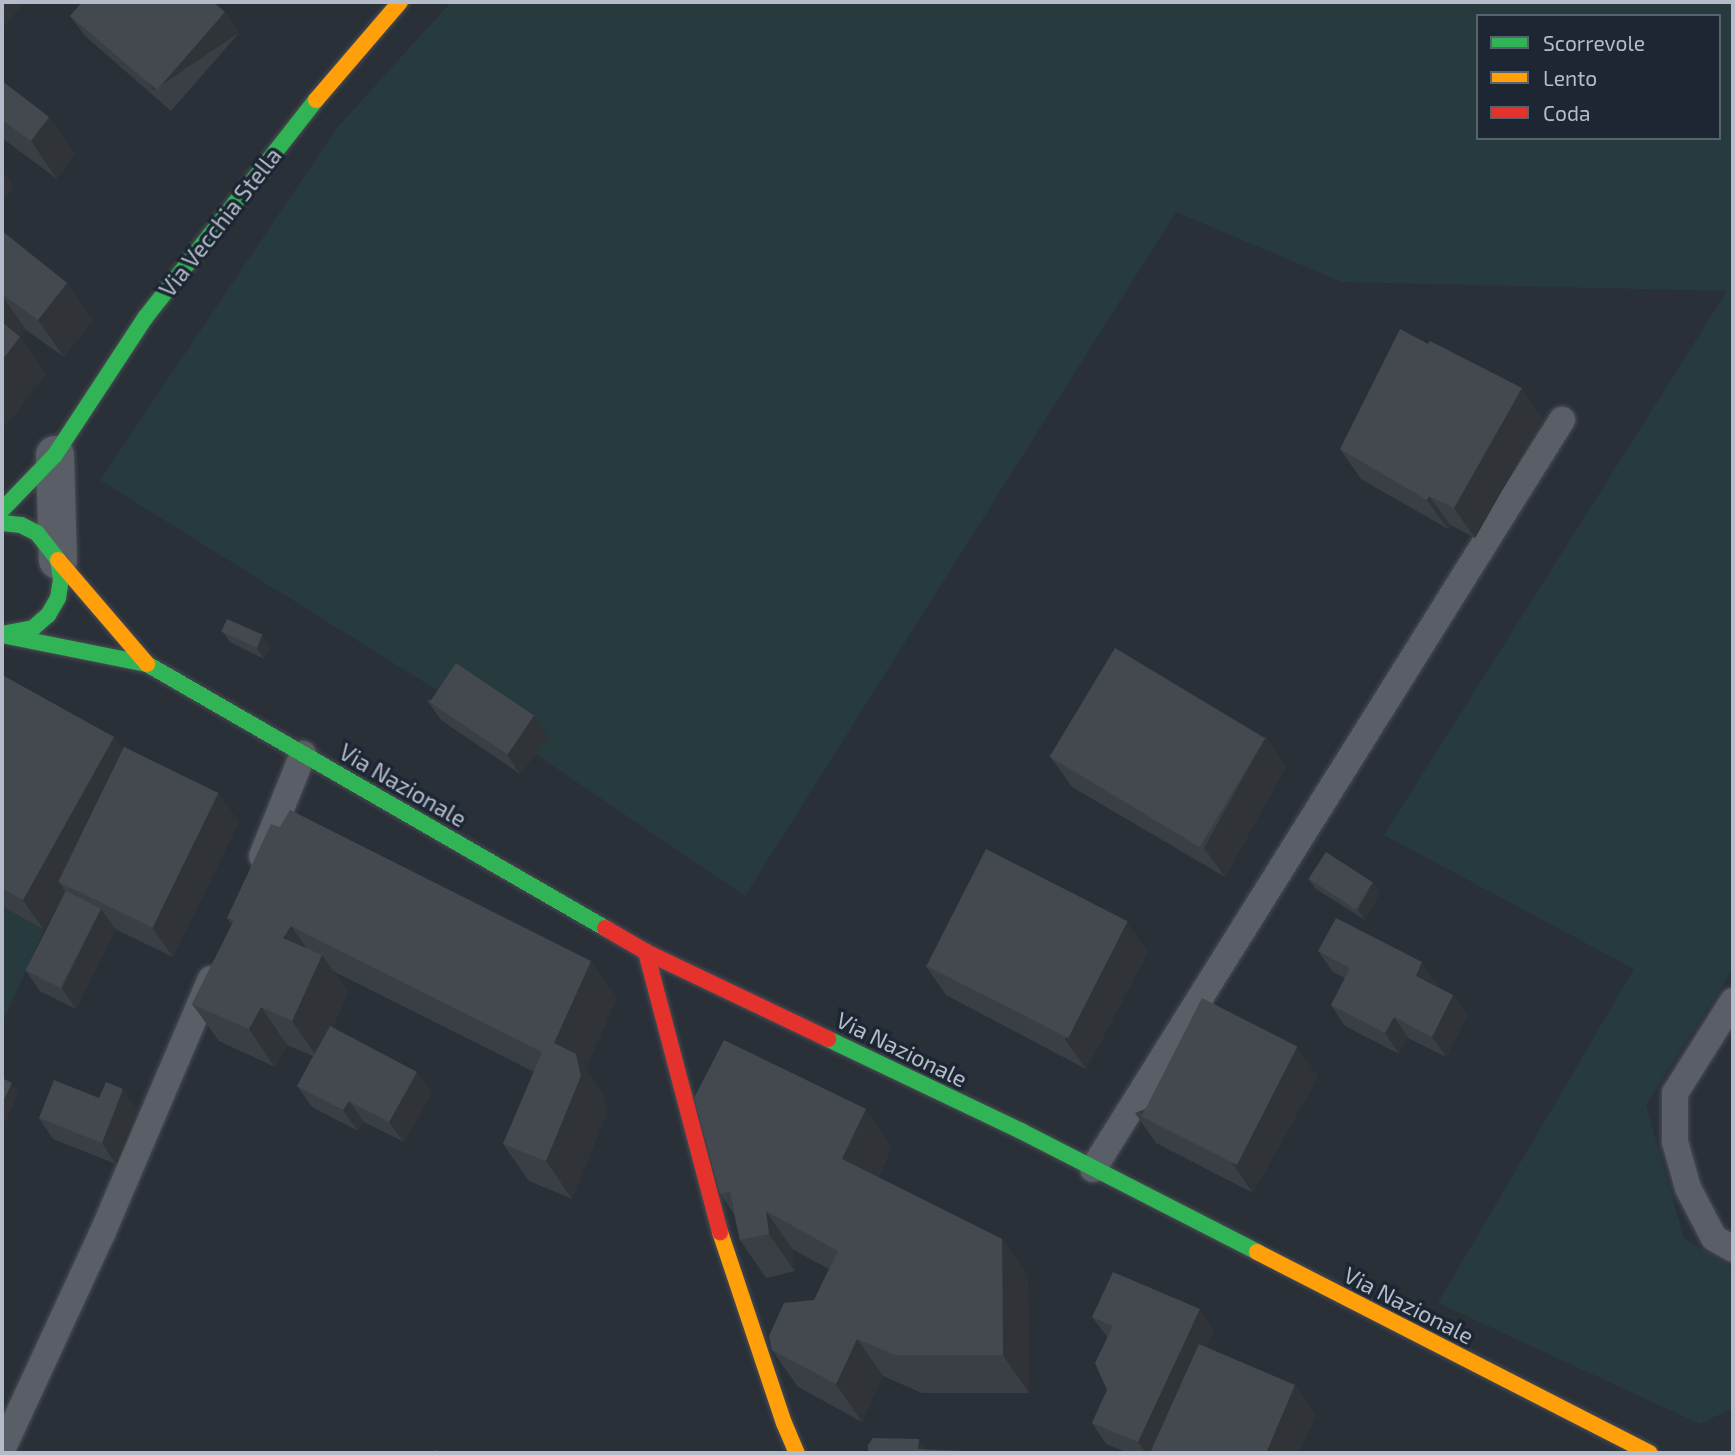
<!DOCTYPE html>
<html>
<head>
<meta charset="utf-8">
<style>
  body { margin:0 }
  #map { position:relative; width:1735px; height:1455px; overflow:hidden; background:#2a3038; font-family:"Exo 2",sans-serif }
  div>[style] { position:absolute }
  .green>* { inset:0; background:#273a3e }
  .roads { filter:drop-shadow(0 0 2px #484c53) drop-shadow(0 0 2px #484c53) }
  .lane>* { height:26px; margin:-13px; padding:0 13px; transform-origin:13px; border-radius:13px; background:#5a5e66 }
  .street>* { height:38px; margin:-19px; padding:0 19px; transform-origin:19px; border-radius:19px; background:#5a5e66 }
  .fast>* { height:16px; margin:-8px; padding:0 8px; transform-origin:8px; border-radius:8px; background:#30b455 }
  .slow>* { height:16px; margin:-8px; padding:0 8px; transform-origin:8px; border-radius:8px; background:#ff9f0a }
  .jam>* { height:16px; margin:-8px; padding:0 8px; transform-origin:8px; border-radius:8px; background:#e5322d }
  .wall>* { inset:0; background:#3a3f45 }
  .shaded-wall>* { inset:0; background:#303338; transform-origin:0 0 }
  .building>* { inset:0; background:#444950; transform-origin:0 0 }
  span { translate:-50% -50%; white-space:nowrap; text-align:center; line-height:1.15; -webkit-text-stroke:7px #1d2633; paint-order:stroke }
  .street-label { font-size:23px; color:#b4bcc9 }
  .frame { position:absolute; inset:0; border:4px solid #b4bcc9; pointer-events:none }
  .legend { position:absolute; left:1476px; top:14px; width:245px; height:126px; box-sizing:border-box; background:#1d2633; border:2px solid #59626f; margin:0; padding:9px 12px; list-style:none; font-size:21px; color:#b4bcc9 }
  .legend li { display:flex; align-items:center; gap:14px; height:35px }
  .legend b { width:35px; border:2px solid #59626f }
</style>
</head>
<body>
<div id="map">
  <div class="green">
    <div style="clip-path:polygon(evenodd,451px 2px,1733px 2px,1733px 969px,1646px 1105px,1684px 1238px,1733px 1268px,1733px 1408px,1700px 1424px,1438px 1303px,1634px 969px,1384px 835px,1727px 291px,1342px 282px,1176px 212px,745px 896px,491px 724px,100px 480px,336px 129px,451px 2px,1478px 16px,1719px 16px,1719px 138px,1478px 138px,1478px 16px)"></div>
    <div style="clip-path:polygon(2px 906px,44px 930px,2px 1024px)"></div>
  </div>
  <div class="roads">
    <div class="lane">
      <div style="left:262px;top:856px;width:110px;rotate:-68.1deg"></div>
      <div style="left:1733px;top:1001px;width:109px;rotate:122.2deg"></div>
      <div style="left:1675px;top:1093px;width:49px;rotate:90deg"></div>
      <div style="left:1675px;top:1142px;width:48px;rotate:74.2deg"></div>
      <div style="left:1688px;top:1188px;width:56px;rotate:62.5deg"></div>
      <div style="left:1714px;top:1238px;width:22px;rotate:30deg"></div>
      <div style="left:1093px;top:1169px;width:884px;rotate:-57.95deg"></div>
      <div style="left:2px;top:1450px;width:238px;rotate:-65.2deg"></div>
      <div style="left:102px;top:1234px;width:277px;rotate:-66.9deg"></div>
    </div>
    <div class="street">
      <div style="left:55px;top:455px;width:105px;rotate:88.4deg"></div>
    </div>
    <div class="fast">
      <div style="left:2px;top:510px;width:76px;rotate:-46.1deg"></div>
      <div style="left:55px;top:455px;width:164px;rotate:-56.7deg"></div>
      <div style="left:145px;top:318px;width:277px;rotate:-51.9deg"></div>
      <div style="left:2px;top:523px;width:19px;rotate:6deg"></div>
      <div style="left:21px;top:525px;width:18px;rotate:27deg"></div>
      <div style="left:37px;top:533px;width:34px;rotate:52deg"></div>
      <div style="left:58px;top:560px;width:19px;rotate:81deg"></div>
      <div style="left:61px;top:579px;width:19px;rotate:99deg"></div>
      <div style="left:58px;top:598px;width:20px;rotate:120deg"></div>
      <div style="left:48px;top:615px;width:20px;rotate:139deg"></div>
      <div style="left:33px;top:628px;width:32px;rotate:169deg"></div>
      <div style="left:2px;top:635px;width:148px;rotate:11.3deg"></div>
      <div style="left:147px;top:664px;width:529px;rotate:29.96deg"></div>
      <div style="left:828px;top:1039px;width:214px;rotate:25.5deg"></div>
      <div style="left:1021px;top:1131px;width:265px;rotate:27.1deg"></div>
    </div>
    <div class="slow">
      <div style="left:316px;top:100px;width:129px;rotate:-49.4deg"></div>
      <div style="left:58px;top:560px;width:137px;rotate:49.4deg"></div>
      <div style="left:720px;top:1232px;width:201px;rotate:71.5deg"></div>
      <div style="left:784px;top:1423px;width:33px;rotate:67deg"></div>
      <div style="left:1257px;top:1252px;width:441px;rotate:27.1deg"></div>
    </div>
    <div class="jam">
      <div style="left:605px;top:928px;width:48px;rotate:30.3deg"></div>
      <div style="left:646px;top:952px;width:202px;rotate:25.5deg"></div>
      <div style="left:646px;top:952px;width:290px;rotate:75.2deg"></div>
    </div>
  </div>
  <div class="wall">
    <div style="clip-path:polygon(225px 12px,239px 33px,171px 111px,85px 36px,70px 16px)"></div>
    <div style="clip-path:polygon(2px 81px,49px 117px,75px 154px,57px 179px,2px 138px)"></div>
    <div style="clip-path:polygon(2px 231px,67px 283px,93px 320px,64px 357px,26px 330px,21px 338px,46px 374px,2px 430px)"></div>
    <div style="clip-path:polygon(1428px 344px,1543px 418px,1475px 538px,1450px 525px,1448px 529px,1361px 479px,1340px 449px)"></div>
    <div style="clip-path:polygon(223px 632px,271px 646px,264px 659px,230px 642px)"></div>
    <div style="clip-path:polygon(2px 675px,114px 737px,123px 750px,218px 793px,239px 822px,173px 957px,115px 929px,76px 1009px,40px 991px,26px 971px,65px 891px,44px 930px,2px 906px)"></div>
    <div style="clip-path:polygon(426px 699px,549px 737px,520px 774px,441px 720px)"></div>
    <div style="clip-path:polygon(1266px 737px,1286px 767px,1225px 877px,1072px 787px,1051px 758px)"></div>
    <div style="clip-path:polygon(1308px 879px,1380px 893px,1365px 920px,1316px 889px)"></div>
    <div style="clip-path:polygon(227px 918px,591px 961px,617px 998px,586px 1068px,602px 1092px,607px 1113px,572px 1199px,529px 1181px,503px 1144px,534px 1072px,333px 971px,348px 992px,332px 1028px,432px 1093px,404px 1142px,364px 1122px,358px 1131px,312px 1107px,297px 1086px,313px 1056px,287px 1045px,275px 1067px,219px 1041px,192px 1004px,232px 925px)"></div>
    <div style="clip-path:polygon(1318px 951px,1437px 983px,1435px 986px,1453px 995px,1468px 1015px,1446px 1057px,1408px 1038px,1399px 1054px,1345px 1026px,1331px 1005px,1345px 978px,1333px 972px)"></div>
    <div style="clip-path:polygon(1148px 952px,1086px 1069px,946px 995px,925px 965px)"></div>
    <div style="clip-path:polygon(1297px 1047px,1318px 1077px,1253px 1193px,1156px 1143px,1135px 1113px)"></div>
    <div style="clip-path:polygon(99px 1098px,138px 1110px,116px 1164px,53px 1139px,39px 1118px)"></div>
    <div style="clip-path:polygon(892px 1147px,878px 1177px,1002px 1239px,1028px 1276px,1029px 1393px,922px 1393px,883px 1376px,862px 1422px,798px 1387px,772px 1350px,814px 1300px,829px 1269px,792px 1249px,795px 1271px,766px 1278px,740px 1240px,734px 1214px,720px 1194px)"></div>
    <div style="clip-path:polygon(1092px 1317px,1214px 1330px,1206px 1347px,1316px 1415px,1299px 1453px,1129px 1453px,1106px 1444px,1092px 1423px,1107px 1390px,1108px 1338px)"></div>
  </div>
  <div class="shaded-wall">
    <div style="clip-path:polygon(2px 2px,25px 2px,5px 26px,2px 22px)"></div>
    <div style="left:225px;top:12px;width:25px;height:103px;rotate:56deg"></div>
    <div style="clip-path:polygon(49px 117px,75px 154px,57px 179px,31px 141px)"></div>
    <div style="clip-path:polygon(2px 170px,14px 187px,2px 203px)"></div>
    <div style="clip-path:polygon(67px 283px,93px 320px,64px 357px,38px 320px)"></div>
    <div style="clip-path:polygon(2px 296px,26px 330px,21px 338px,46px 374px,2px 430px)"></div>
    <div style="clip-path:polygon(1522px 388px,1543px 418px,1475px 538px,1454px 508px)"></div>
    <div style="left:1429px;top:496px;width:36px;height:4px;rotate:54deg"></div>
    <div style="clip-path:polygon(263px 635px,271px 646px,264px 659px,257px 648px)"></div>
    <div style="clip-path:polygon(534px 716px,549px 737px,520px 774px,506px 753px)"></div>
    <div style="clip-path:polygon(114px 737px,135px 767px,59px 882px,65px 891px,44px 930px,23px 900px)"></div>
    <div style="clip-path:polygon(1266px 737px,1286px 767px,1225px 877px,1204px 848px)"></div>
    <div style="clip-path:polygon(218px 793px,239px 822px,173px 957px,152px 927px)"></div>
    <div style="clip-path:polygon(1373px 882px,1380px 893px,1365px 920px,1358px 910px)"></div>
    <div style="clip-path:polygon(101px 909px,116px 930px,76px 1009px,62px 988px)"></div>
    <div style="clip-path:polygon(1127px 922px,1148px 952px,1086px 1069px,1065px 1039px)"></div>
    <div style="clip-path:polygon(291px 926px,317px 963px,283px 938px)"></div>
    <div style="clip-path:polygon(322px 955px,348px 992px,318px 1058px,292px 1021px)"></div>
    <div style="clip-path:polygon(591px 961px,617px 998px,586px 1068px,602px 1092px,607px 1113px,572px 1199px,546px 1161px,554px 1043px)"></div>
    <div style="clip-path:polygon(1422px 962px,1437px 983px,1430px 997px,1416px 976px)"></div>
    <div style="clip-path:polygon(1453px 995px,1468px 1015px,1446px 1057px,1432px 1037px)"></div>
    <div style="clip-path:polygon(261px 1007px,287px 1045px,275px 1067px,249px 1029px)"></div>
    <div style="clip-path:polygon(1394px 1017px,1408px 1038px,1399px 1054px,1385px 1033px)"></div>
    <div style="clip-path:polygon(1297px 1047px,1318px 1077px,1253px 1193px,1232px 1163px)"></div>
    <div style="clip-path:polygon(417px 1072px,432px 1093px,404px 1142px,389px 1122px)"></div>
    <div style="clip-path:polygon(12px 1083px,19px 1093px,2px 1130px,2px 1104px)"></div>
    <div style="clip-path:polygon(123px 1089px,138px 1110px,116px 1164px,102px 1143px)"></div>
    <div style="clip-path:polygon(349px 1101px,364px 1122px,358px 1131px,343px 1110px)"></div>
    <div style="clip-path:polygon(866px 1109px,892px 1147px,868px 1196px,842px 1159px)"></div>
    <div style="clip-path:polygon(766px 1211px,792px 1249px,795px 1271px,769px 1234px)"></div>
    <div style="clip-path:polygon(1002px 1239px,1028px 1276px,1029px 1393px,1003px 1355px)"></div>
    <div style="clip-path:polygon(1200px 1309px,1214px 1330px,1157px 1453px,1146px 1453px,1138px 1442px)"></div>
    <div style="clip-path:polygon(857px 1339px,883px 1376px,862px 1422px,836px 1384px)"></div>
    <div style="clip-path:polygon(1295px 1385px,1316px 1415px,1299px 1453px,1266px 1453px)"></div>
    <div style="clip-path:polygon(919px 1439px,929px 1453px,918px 1449px)"></div>
  </div>
  <div class="building">
    <div style="clip-path:polygon(82px 2px,213px 2px,225px 12px,157px 90px,70px 16px)"></div>
    <div style="clip-path:polygon(2px 81px,49px 117px,31px 141px,2px 120px)"></div>
    <div style="clip-path:polygon(2px 231px,67px 283px,38px 320px,2px 294px)"></div>
    <div style="clip-path:polygon(2px 322px,20px 337px,2px 360px)"></div>
    <div style="clip-path:polygon(1400px 329px,1428px 344px,1430px 341px,1522px 388px,1454px 508px,1429px 496px,1427px 500px,1340px 449px)"></div>
    <div style="left:227px;top:619px;width:39px;height:14px;rotate:24deg"></div>
    <div style="left:1115px;top:648px;width:175px;height:127px;rotate:31deg"></div>
    <div style="left:456px;top:663px;width:94px;height:47px;rotate:34deg"></div>
    <div style="clip-path:polygon(2px 675px,114px 737px,23px 900px,2px 888px)"></div>
    <div style="left:124px;top:747px;width:105px;height:150px;rotate:26deg"></div>
    <div style="clip-path:polygon(290px 810px,591px 961px,554px 1043px,576px 1054px,581px 1076px,546px 1161px,503px 1144px,542px 1052px,291px 926px,283px 938px,322px 955px,292px 1021px,261px 1007px,249px 1029px,192px 1004px,234px 920px,227px 918px,271px 824px,280px 827px)"></div>
    <div style="left:986px;top:849px;width:159px;height:131px;rotate:27deg"></div>
    <div style="left:1326px;top:852px;width:56px;height:32px;rotate:33deg"></div>
    <div style="left:66px;top:891px;width:39px;height:89px;rotate:27deg"></div>
    <div style="clip-path:polygon(1336px 918px,1422px 962px,1416px 976px,1453px 995px,1432px 1037px,1394px 1017px,1385px 1033px,1331px 1005px,1350px 968px,1318px 951px)"></div>
    <div style="left:1202px;top:998px;width:107px;height:133px;rotate:27deg"></div>
    <div style="clip-path:polygon(330px 1026px,417px 1072px,389px 1122px,349px 1101px,343px 1110px,297px 1086px)"></div>
    <div style="clip-path:polygon(724px 1040px,866px 1109px,842px 1159px,1002px 1239px,1003px 1355px,895px 1355px,857px 1339px,836px 1384px,772px 1350px,769px 1336px,784px 1303px,814px 1300px,838px 1251px,766px 1211px,769px 1234px,740px 1240px,730px 1192px,720px 1194px,694px 1098px)"></div>
    <div style="clip-path:polygon(2px 1078px,12px 1083px,2px 1104px)"></div>
    <div style="clip-path:polygon(54px 1080px,99px 1098px,106px 1082px,123px 1089px,102px 1143px,39px 1118px)"></div>
    <div style="clip-path:polygon(1113px 1272px,1200px 1309px,1138px 1442px,1092px 1423px,1107px 1390px,1095px 1363px,1113px 1326px,1092px 1317px)"></div>
    <div style="clip-path:polygon(1199px 1344px,1295px 1385px,1266px 1453px,1150px 1453px)"></div>
    <div style="clip-path:polygon(873px 1438px,919px 1439px,918px 1449px,1011px 1453px,868px 1453px,868px 1445px)"></div>
    <div style="clip-path:polygon(434px 1450px,446px 1453px,433px 1453px)"></div>
  </div>
  <div class="street-label">
    <span style="left:220px;top:222px;rotate:-52deg">Via Vecchia Stella</span>
    <span style="left:403px;top:785px;rotate:30deg">Via Nazionale</span>
    <span style="left:902px;top:1049px;rotate:26deg">Via Nazionale</span>
    <span style="left:1409px;top:1305px;rotate:27deg">Via Nazionale</span>
  </div>
  <div class="frame"></div>
  <ul class="legend">
  <li><b style="height:9px;background:#30b455"></b>Scorrevole</li>
  <li><b style="height:9px;background:#ff9f0a"></b>Lento</li>
  <li><b style="height:9px;background:#e5322d"></b>Coda</li>
  </ul>
</div>
</body>
</html>
